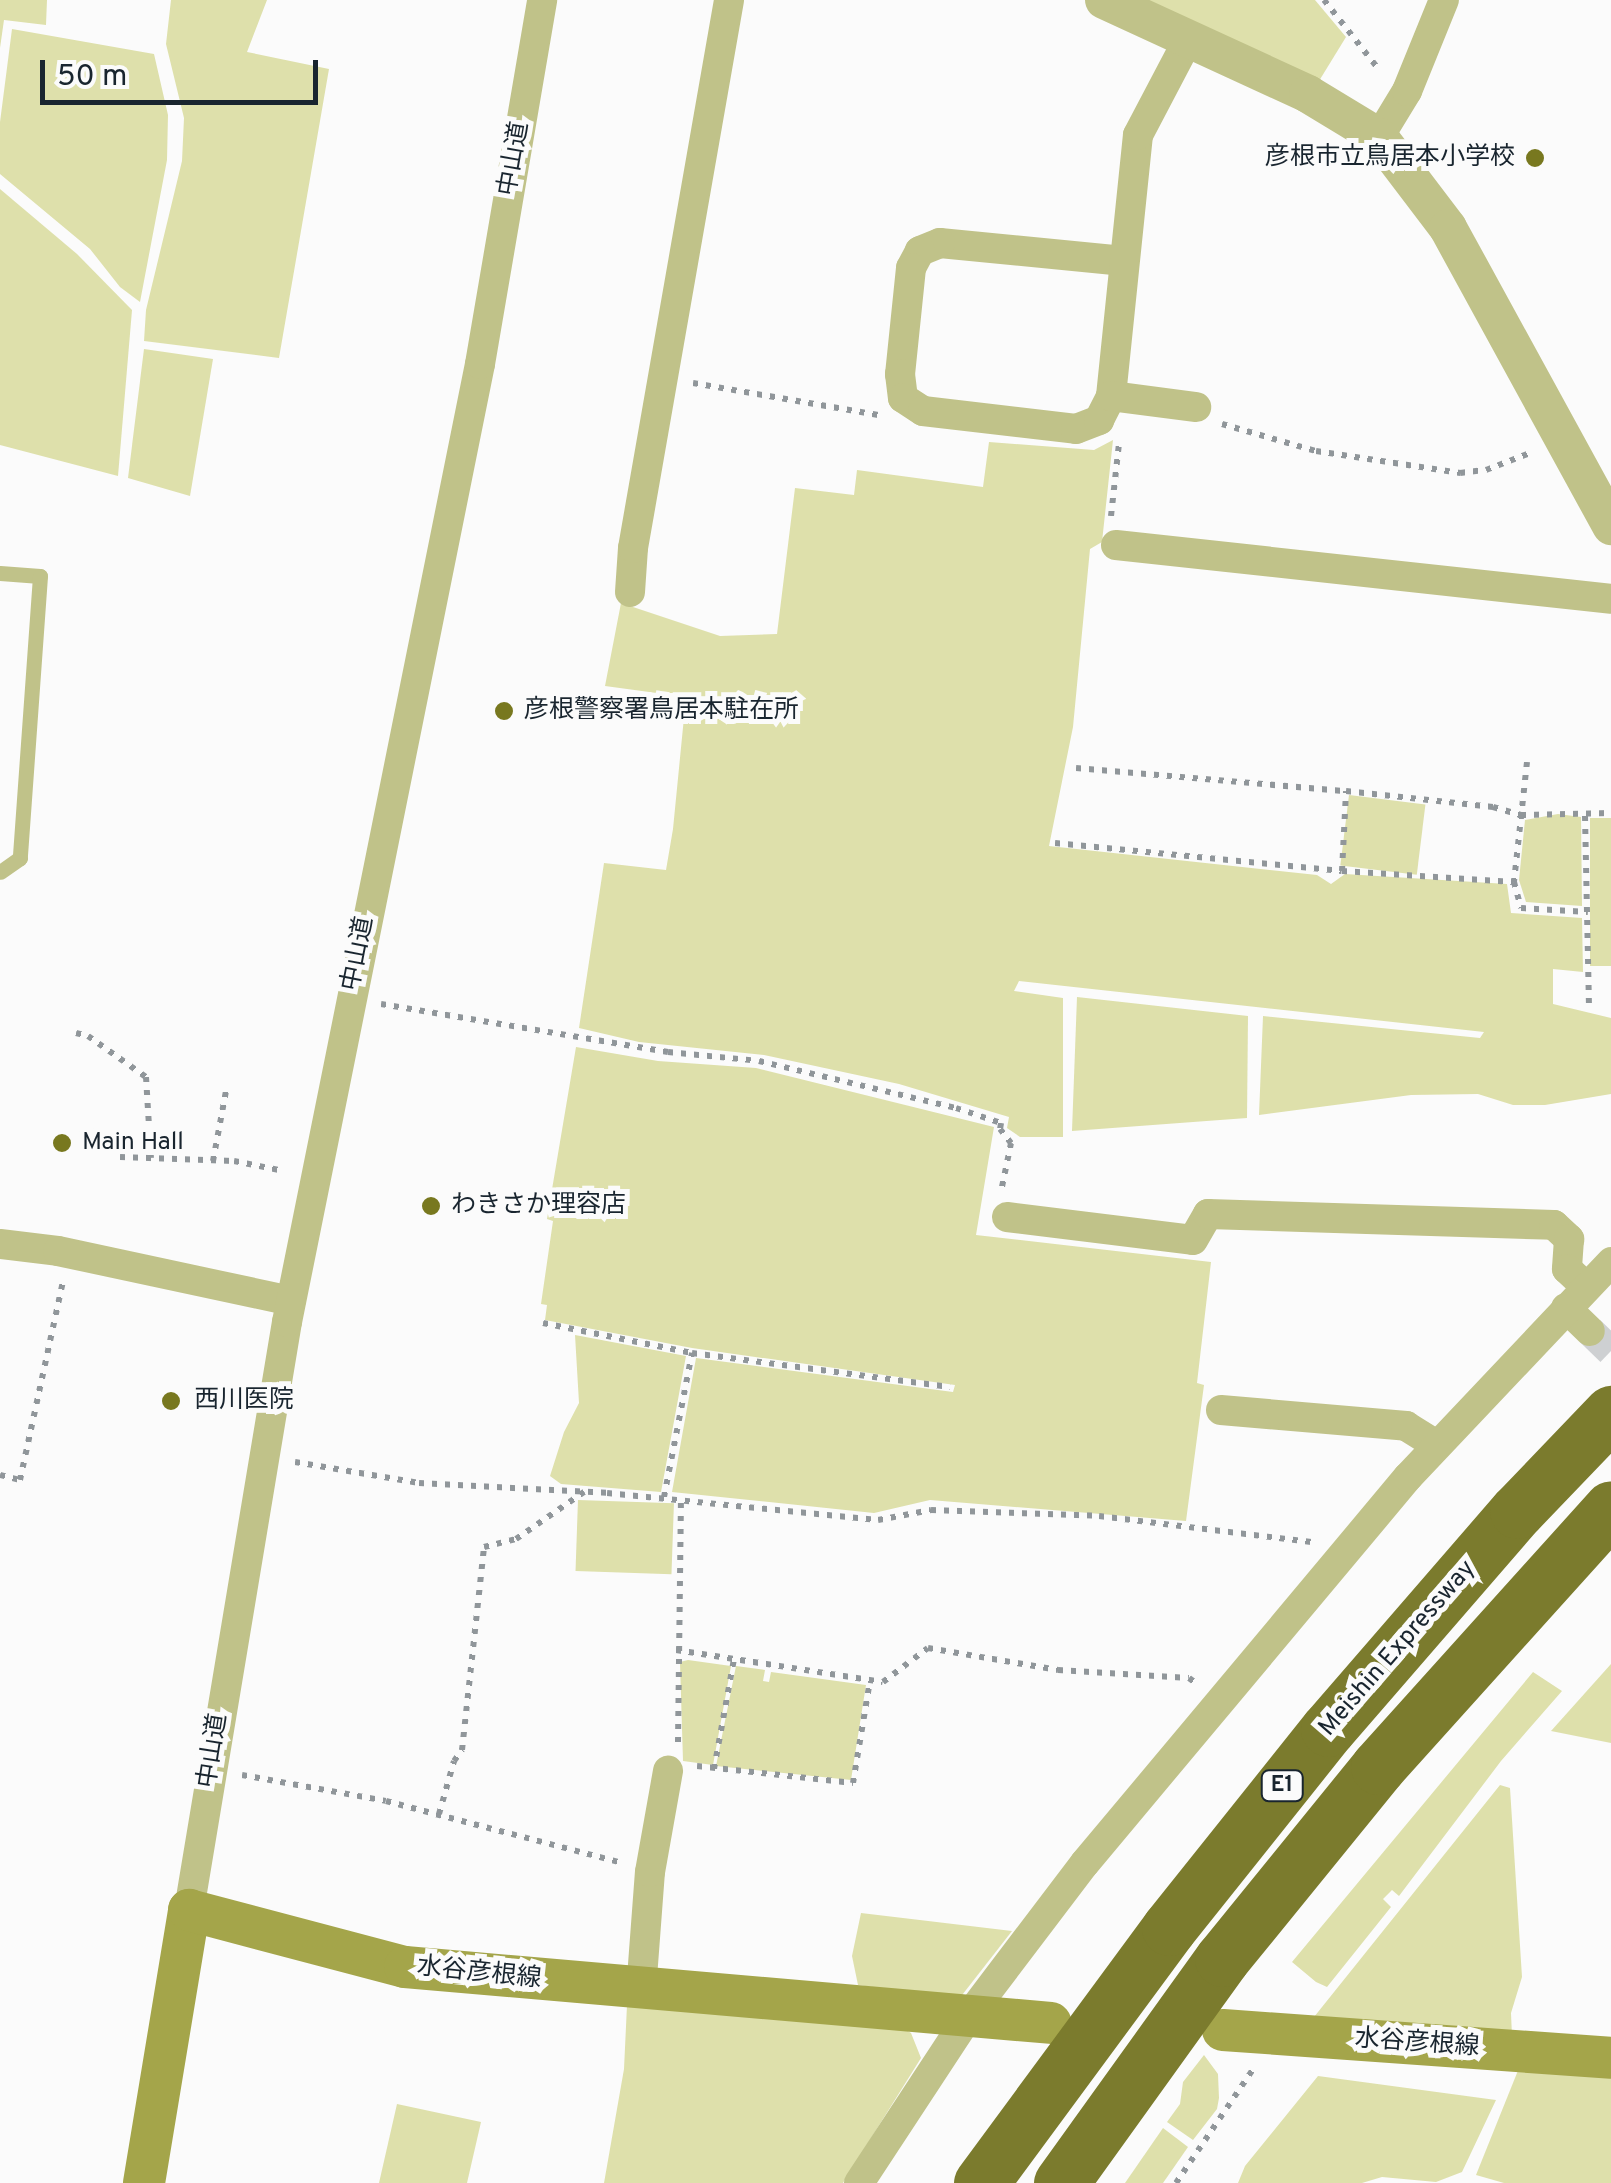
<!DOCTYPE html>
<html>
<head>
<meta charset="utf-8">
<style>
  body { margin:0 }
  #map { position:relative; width:1611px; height:2183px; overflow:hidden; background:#fbfbfb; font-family:Overpass,"Noto Sans JP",sans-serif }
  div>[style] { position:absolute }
  .green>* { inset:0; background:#dee0ab; transform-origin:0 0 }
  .minor-tunnel>* { height:30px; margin-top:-15px; transform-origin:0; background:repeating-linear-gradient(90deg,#ced0d2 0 30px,transparent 0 45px) }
  .path>* { height:6px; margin-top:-3px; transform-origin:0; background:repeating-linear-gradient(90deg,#90969a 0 5px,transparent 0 13px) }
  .service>* { height:15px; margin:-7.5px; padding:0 7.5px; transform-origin:7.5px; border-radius:7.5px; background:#c0c289 }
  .minor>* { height:30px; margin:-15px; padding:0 15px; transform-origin:15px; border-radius:15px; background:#c0c289 }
  .tertiary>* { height:38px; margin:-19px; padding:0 19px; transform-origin:19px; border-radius:19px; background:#c0c289 }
  .secondary>* { height:42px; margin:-21px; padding:0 21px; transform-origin:21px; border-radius:21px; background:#a4a54a }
  .motorway>* { height:55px; margin:-27.5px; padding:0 27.5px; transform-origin:27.5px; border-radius:27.5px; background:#7b7b2d }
  .dots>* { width:28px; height:28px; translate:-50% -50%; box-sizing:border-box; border:5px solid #fbfbfb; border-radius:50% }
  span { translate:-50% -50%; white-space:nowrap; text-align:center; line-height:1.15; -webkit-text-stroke:10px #fbfbfb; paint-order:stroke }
  .shield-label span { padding:2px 8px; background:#fbfbfb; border:2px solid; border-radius:8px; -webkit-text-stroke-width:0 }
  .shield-label { font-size:22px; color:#19252f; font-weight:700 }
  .poi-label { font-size:25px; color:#19252f }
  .right { translate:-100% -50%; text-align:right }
  .left { translate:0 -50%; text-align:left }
  .street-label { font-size:25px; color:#19252f }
  .scale { position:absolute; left:40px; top:60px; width:278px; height:45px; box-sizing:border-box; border:5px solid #19252f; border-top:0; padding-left:12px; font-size:30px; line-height:35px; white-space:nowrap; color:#19252f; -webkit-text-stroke:8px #fbfbfb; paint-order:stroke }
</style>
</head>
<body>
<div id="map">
  <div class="green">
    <div style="clip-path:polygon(0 0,47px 0,46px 25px,4px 20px,0 48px)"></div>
    <div style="clip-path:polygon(171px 0,267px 0,247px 52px,329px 69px,279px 358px,144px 341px,146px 310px,182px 161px,184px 118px,166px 44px)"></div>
    <div style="clip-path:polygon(1147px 0,1315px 0,1346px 37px,1319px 81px)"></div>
    <div style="clip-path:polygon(12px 29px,154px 54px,168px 115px,167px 160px,140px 302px,120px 287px,90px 249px,0 174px,0 122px)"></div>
    <div style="clip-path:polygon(0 189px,77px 254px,132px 310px,118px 476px,0 445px)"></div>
    <div style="clip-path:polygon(144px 349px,213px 359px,190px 496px,128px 478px)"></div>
    <div style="clip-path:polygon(1113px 440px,1102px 542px,1090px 549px,1073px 727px,1049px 846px,1317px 875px,1331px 884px,1345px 874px,1507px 884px,1511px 913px,1582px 918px,1583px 972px,1553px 969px,1553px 1004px,1611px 1018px,1611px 1094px,1545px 1105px,1513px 1105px,1478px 1094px,1411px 1095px,1259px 1115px,1263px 1016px,1480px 1038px,1484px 1032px,1019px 981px,1014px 991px,1063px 998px,1063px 1137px,1020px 1137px,1007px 1128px,1009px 1117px,899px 1084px,764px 1055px,639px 1042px,579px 1028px,604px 863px,666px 870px,673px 829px,686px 697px,605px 686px,621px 603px,720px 636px,777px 634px,795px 488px,854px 495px,857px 470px,983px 487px,989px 442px,1094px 450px)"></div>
    <div style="left:1349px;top:795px;width:77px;height:71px;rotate:7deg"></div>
    <div style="clip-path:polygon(1558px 814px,1581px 817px,1582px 906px,1526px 902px,1519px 880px,1525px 820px)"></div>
    <div style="left:1611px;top:818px;width:148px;height:21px;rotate:90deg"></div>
    <div style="clip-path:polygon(1077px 997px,1248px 1016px,1247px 1118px,1072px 1131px)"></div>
    <div style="clip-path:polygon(576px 1047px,658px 1061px,756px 1068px,994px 1127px,976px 1235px,1211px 1262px,1197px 1383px,1204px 1385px,1186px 1521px,930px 1500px,874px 1513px,672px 1492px,696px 1358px,953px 1392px,955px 1385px,692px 1348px,545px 1320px,547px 1305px,541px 1304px,553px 1221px,547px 1219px)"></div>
    <div style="clip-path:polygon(575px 1335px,686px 1356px,661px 1492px,561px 1484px,550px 1476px,564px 1432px,579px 1403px)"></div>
    <div style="left:578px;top:1500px;width:96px;height:71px;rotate:2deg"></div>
    <div style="clip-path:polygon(688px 1660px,731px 1666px,713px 1765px,683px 1761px,680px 1662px)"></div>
    <div style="clip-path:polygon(1611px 1664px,1611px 1743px,1551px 1731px)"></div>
    <div style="clip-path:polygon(736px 1666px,765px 1670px,763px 1681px,769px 1682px,771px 1672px,866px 1685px,851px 1780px,716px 1766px)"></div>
    <div style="clip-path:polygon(1533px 1672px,1562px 1691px,1501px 1761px,1399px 1896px,1392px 1890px,1383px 1899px,1391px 1907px,1327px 1987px,1316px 1982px,1292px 1962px)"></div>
    <div style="clip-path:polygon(1500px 1785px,1510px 1788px,1522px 1977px,1511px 2013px,1512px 2036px,1314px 2017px)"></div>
    <div style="clip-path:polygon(861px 1913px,1012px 1931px,959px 1999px,858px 1985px,852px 1956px)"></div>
    <div style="clip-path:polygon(627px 2005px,892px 2021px,911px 2033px,921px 2058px,843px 2183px,604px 2183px,624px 2069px)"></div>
    <div style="clip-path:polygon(1204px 2055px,1218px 2074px,1219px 2098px,1217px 2109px,1193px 2140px,1167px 2122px,1180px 2104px,1183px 2082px)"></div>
    <div style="clip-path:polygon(1519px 2068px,1611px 2075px,1611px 2183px,1504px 2183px,1476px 2175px)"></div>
    <div style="clip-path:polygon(1318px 2076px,1496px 2100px,1462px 2172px,1436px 2182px,1382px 2177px,1362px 2183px,1238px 2183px,1245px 2166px)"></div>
    <div style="clip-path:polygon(397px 2104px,481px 2122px,467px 2183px,379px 2183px)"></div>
    <div style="clip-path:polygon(1163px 2128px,1188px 2147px,1163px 2183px,1125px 2183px)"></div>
  </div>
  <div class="minor-tunnel">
    <div style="left:1590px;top:1331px;width:29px;rotate:44deg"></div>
  </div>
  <div class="path">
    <div style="left:1324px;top:0;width:90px;rotate:51.7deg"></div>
    <div style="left:693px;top:383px;width:188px;rotate:9.8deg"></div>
    <div style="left:1222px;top:424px;width:98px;rotate:16deg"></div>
    <div style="left:1316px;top:451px;width:146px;rotate:8.7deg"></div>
    <div style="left:1460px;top:473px;width:26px;rotate:-7deg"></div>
    <div style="left:1486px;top:470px;width:47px;rotate:-21.1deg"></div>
    <div style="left:1111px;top:516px;width:72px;rotate:-83.7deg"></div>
    <div style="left:1527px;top:762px;width:121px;rotate:96.2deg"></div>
    <div style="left:1514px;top:882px;width:27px;rotate:75deg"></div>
    <div style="left:1521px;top:908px;width:67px;rotate:3.4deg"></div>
    <div style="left:1076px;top:768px;width:271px;rotate:4.9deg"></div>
    <div style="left:1346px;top:791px;width:148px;rotate:6.2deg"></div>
    <div style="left:1493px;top:807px;width:29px;rotate:16deg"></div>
    <div style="left:1521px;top:815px;width:90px;rotate:-1.3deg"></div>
    <div style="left:1585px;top:816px;width:194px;rotate:88.8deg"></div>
    <div style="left:1055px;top:843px;width:288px;rotate:5.6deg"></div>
    <div style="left:1342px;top:871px;width:172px;rotate:3.7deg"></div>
    <div style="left:1342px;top:871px;width:80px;rotate:-87.1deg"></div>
    <div style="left:381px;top:1004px;width:291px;rotate:9.5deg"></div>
    <div style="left:668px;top:1052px;width:91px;rotate:5.6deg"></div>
    <div style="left:759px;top:1061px;width:203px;rotate:13.4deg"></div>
    <div style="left:956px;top:1108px;width:47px;rotate:18.4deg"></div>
    <div style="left:1001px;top:1123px;width:6px;rotate:99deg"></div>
    <div style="left:1000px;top:1129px;width:18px;rotate:52deg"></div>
    <div style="left:1011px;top:1143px;width:45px;rotate:101.6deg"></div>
    <div style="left:76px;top:1033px;width:12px;rotate:14deg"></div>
    <div style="left:88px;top:1036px;width:71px;rotate:35.3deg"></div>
    <div style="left:146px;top:1077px;width:81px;rotate:86.5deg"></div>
    <div style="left:120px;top:1157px;width:114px;rotate:2deg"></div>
    <div style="left:234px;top:1161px;width:51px;rotate:11.3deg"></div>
    <div style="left:213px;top:1161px;width:71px;rotate:-79.5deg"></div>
    <div style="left:543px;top:1323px;width:152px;rotate:11.4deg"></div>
    <div style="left:692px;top:1353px;width:260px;rotate:7.5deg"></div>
    <div style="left:295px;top:1462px;width:126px;rotate:9.6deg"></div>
    <div style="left:419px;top:1483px;width:188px;rotate:3deg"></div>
    <div style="left:607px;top:1493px;width:272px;rotate:5.7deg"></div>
    <div style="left:878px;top:1520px;width:54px;rotate:-10.7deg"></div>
    <div style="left:931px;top:1510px;width:168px;rotate:2deg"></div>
    <div style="left:1099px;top:1516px;width:214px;rotate:7deg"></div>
    <div style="left:0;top:1475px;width:21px;rotate:14deg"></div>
    <div style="left:20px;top:1480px;width:204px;rotate:-77.8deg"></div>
    <div style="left:664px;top:1497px;width:147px;rotate:-79deg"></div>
    <div style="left:676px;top:1650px;width:209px;rotate:8.8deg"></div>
    <div style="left:883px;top:1682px;width:56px;rotate:-37.1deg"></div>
    <div style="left:928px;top:1648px;width:132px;rotate:9.6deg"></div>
    <div style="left:1058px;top:1670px;width:131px;rotate:3.5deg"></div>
    <div style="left:1189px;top:1678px;width:10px;rotate:37deg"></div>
    <div style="left:678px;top:1742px;width:243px;rotate:-89.3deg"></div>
    <div style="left:697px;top:1766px;width:157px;rotate:6.2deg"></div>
    <div style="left:853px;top:1783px;width:104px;rotate:-80.6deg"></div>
    <div style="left:714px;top:1769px;width:112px;rotate:-79.7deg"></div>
    <div style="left:242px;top:1775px;width:146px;rotate:10.2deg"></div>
    <div style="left:386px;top:1801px;width:241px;rotate:14.7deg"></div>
    <div style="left:439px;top:1814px;width:55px;rotate:-74.2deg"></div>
    <div style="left:454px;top:1761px;width:14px;rotate:-54deg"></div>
    <div style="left:462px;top:1750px;width:204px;rotate:-83.8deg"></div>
    <div style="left:484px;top:1547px;width:33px;rotate:-14deg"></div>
    <div style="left:516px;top:1539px;width:83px;rotate:-34.7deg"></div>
    <div style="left:1176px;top:2183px;width:139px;rotate:-55.9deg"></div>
  </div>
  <div class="service">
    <div style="left:0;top:573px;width:40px;rotate:4.3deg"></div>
    <div style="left:40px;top:576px;width:283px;rotate:94.1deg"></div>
    <div style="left:20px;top:858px;width:24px;rotate:145deg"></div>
  </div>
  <div class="minor">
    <div style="left:1379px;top:137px;width:54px;rotate:-58.7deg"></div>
    <div style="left:1407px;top:91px;width:98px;rotate:-67.9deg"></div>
    <div style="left:1124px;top:261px;width:185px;rotate:-174.4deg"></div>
    <div style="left:940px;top:243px;width:22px;rotate:158deg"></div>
    <div style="left:920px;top:251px;width:19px;rotate:118deg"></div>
    <div style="left:911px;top:268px;width:107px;rotate:95.9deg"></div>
    <div style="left:900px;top:374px;width:24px;rotate:83deg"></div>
    <div style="left:903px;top:398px;width:24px;rotate:33deg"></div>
    <div style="left:923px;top:411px;width:154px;rotate:6.7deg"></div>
    <div style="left:1076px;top:429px;width:25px;rotate:-21deg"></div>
    <div style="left:1099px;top:420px;width:27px;rotate:-63deg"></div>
    <div style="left:1111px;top:396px;width:262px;rotate:-84.1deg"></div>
    <div style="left:1138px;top:135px;width:110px;rotate:-62.3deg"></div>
    <div style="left:1111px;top:396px;width:86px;rotate:7.4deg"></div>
    <div style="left:1116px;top:545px;width:498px;rotate:6.2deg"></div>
    <div style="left:630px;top:592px;width:44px;rotate:-86.1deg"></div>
    <div style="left:633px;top:548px;width:556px;rotate:-80.06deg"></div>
    <div style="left:1007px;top:1217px;width:187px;rotate:7deg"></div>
    <div style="left:1193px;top:1240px;width:30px;rotate:-60deg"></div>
    <div style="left:1208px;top:1214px;width:346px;rotate:1.8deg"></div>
    <div style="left:1554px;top:1225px;width:21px;rotate:43deg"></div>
    <div style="left:1569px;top:1239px;width:30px;rotate:94deg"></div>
    <div style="left:1567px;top:1269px;width:26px;rotate:43deg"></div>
    <div style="left:0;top:1244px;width:58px;rotate:6.9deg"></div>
    <div style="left:58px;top:1251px;width:238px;rotate:12.1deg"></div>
    <div style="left:1566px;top:1308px;width:33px;rotate:44deg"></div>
    <div style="left:1221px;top:1410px;width:186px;rotate:4.9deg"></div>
    <div style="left:1406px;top:1426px;width:36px;rotate:32deg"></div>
    <div style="left:189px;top:1910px;width:596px;rotate:-80.54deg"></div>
    <div style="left:287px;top:1322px;width:977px;rotate:-78.61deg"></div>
    <div style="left:480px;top:364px;width:369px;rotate:-80.3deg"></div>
    <div style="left:641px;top:1991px;width:119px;rotate:-85.7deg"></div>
    <div style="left:650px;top:1872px;width:103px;rotate:-79.9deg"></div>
    <div style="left:859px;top:2183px;width:199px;rotate:-56.7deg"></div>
    <div style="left:968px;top:2017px;width:193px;rotate:-52.8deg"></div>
    <div style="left:1085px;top:1863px;width:503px;rotate:-50.08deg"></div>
    <div style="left:1408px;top:1477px;width:296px;rotate:-46.6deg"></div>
  </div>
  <div class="tertiary">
    <div style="left:1104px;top:0;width:225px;rotate:24.7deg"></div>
    <div style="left:1308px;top:94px;width:83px;rotate:31.2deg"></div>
    <div style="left:1379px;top:137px;width:114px;rotate:52.8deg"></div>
    <div style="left:1448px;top:228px;width:340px;rotate:61.3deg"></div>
  </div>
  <div class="secondary">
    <div style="left:1223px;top:2030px;width:389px;rotate:4.1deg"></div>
    <div style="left:144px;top:2183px;width:277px;rotate:-80.6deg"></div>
    <div style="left:189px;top:1910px;width:223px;rotate:14.8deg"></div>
    <div style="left:405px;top:1967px;width:648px;rotate:4.95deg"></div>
  </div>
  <div class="motorway">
    <div style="left:981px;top:2183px;width:317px;rotate:-53.6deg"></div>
    <div style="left:1169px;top:1928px;width:255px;rotate:-51.4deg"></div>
    <div style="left:1328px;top:1729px;width:289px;rotate:-49.1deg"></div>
    <div style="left:1517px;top:1511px;width:136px;rotate:-46.2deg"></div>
    <div style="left:1061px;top:2183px;width:276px;rotate:-54.3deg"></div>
    <div style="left:1222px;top:1959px;width:247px;rotate:-50.9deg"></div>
    <div style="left:1378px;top:1767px;width:348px;rotate:-48deg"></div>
  </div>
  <div class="dots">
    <div style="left:1535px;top:158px;background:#78781f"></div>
    <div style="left:504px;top:711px;background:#78781f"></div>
    <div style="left:62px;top:1143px;background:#78781f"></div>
    <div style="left:431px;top:1206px;background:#78781f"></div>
    <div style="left:171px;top:1401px;background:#78781f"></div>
  </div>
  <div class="shield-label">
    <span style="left:1282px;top:1786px">E1</span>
  </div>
  <div class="poi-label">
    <span class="right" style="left:1515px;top:158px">彦根市立鳥居本小学校</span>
    <span class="left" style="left:524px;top:711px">彦根警察署鳥居本駐在所</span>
    <span class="left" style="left:82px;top:1143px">Main Hall</span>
    <span class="left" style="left:451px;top:1206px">わきさか理容店</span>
    <span class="left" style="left:194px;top:1401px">西川医院</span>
  </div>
  <div class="street-label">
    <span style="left:515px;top:159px;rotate:-80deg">中山道</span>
    <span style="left:359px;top:954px;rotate:-79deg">中山道</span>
    <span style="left:1398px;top:1649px;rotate:-49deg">Meishin Expressway</span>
    <span style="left:214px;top:1751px;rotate:-81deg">中山道</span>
    <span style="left:479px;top:1974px;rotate:6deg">水谷彦根線</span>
    <span style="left:1417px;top:2044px;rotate:4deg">水谷彦根線</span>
  </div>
  <div class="scale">50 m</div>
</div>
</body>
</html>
